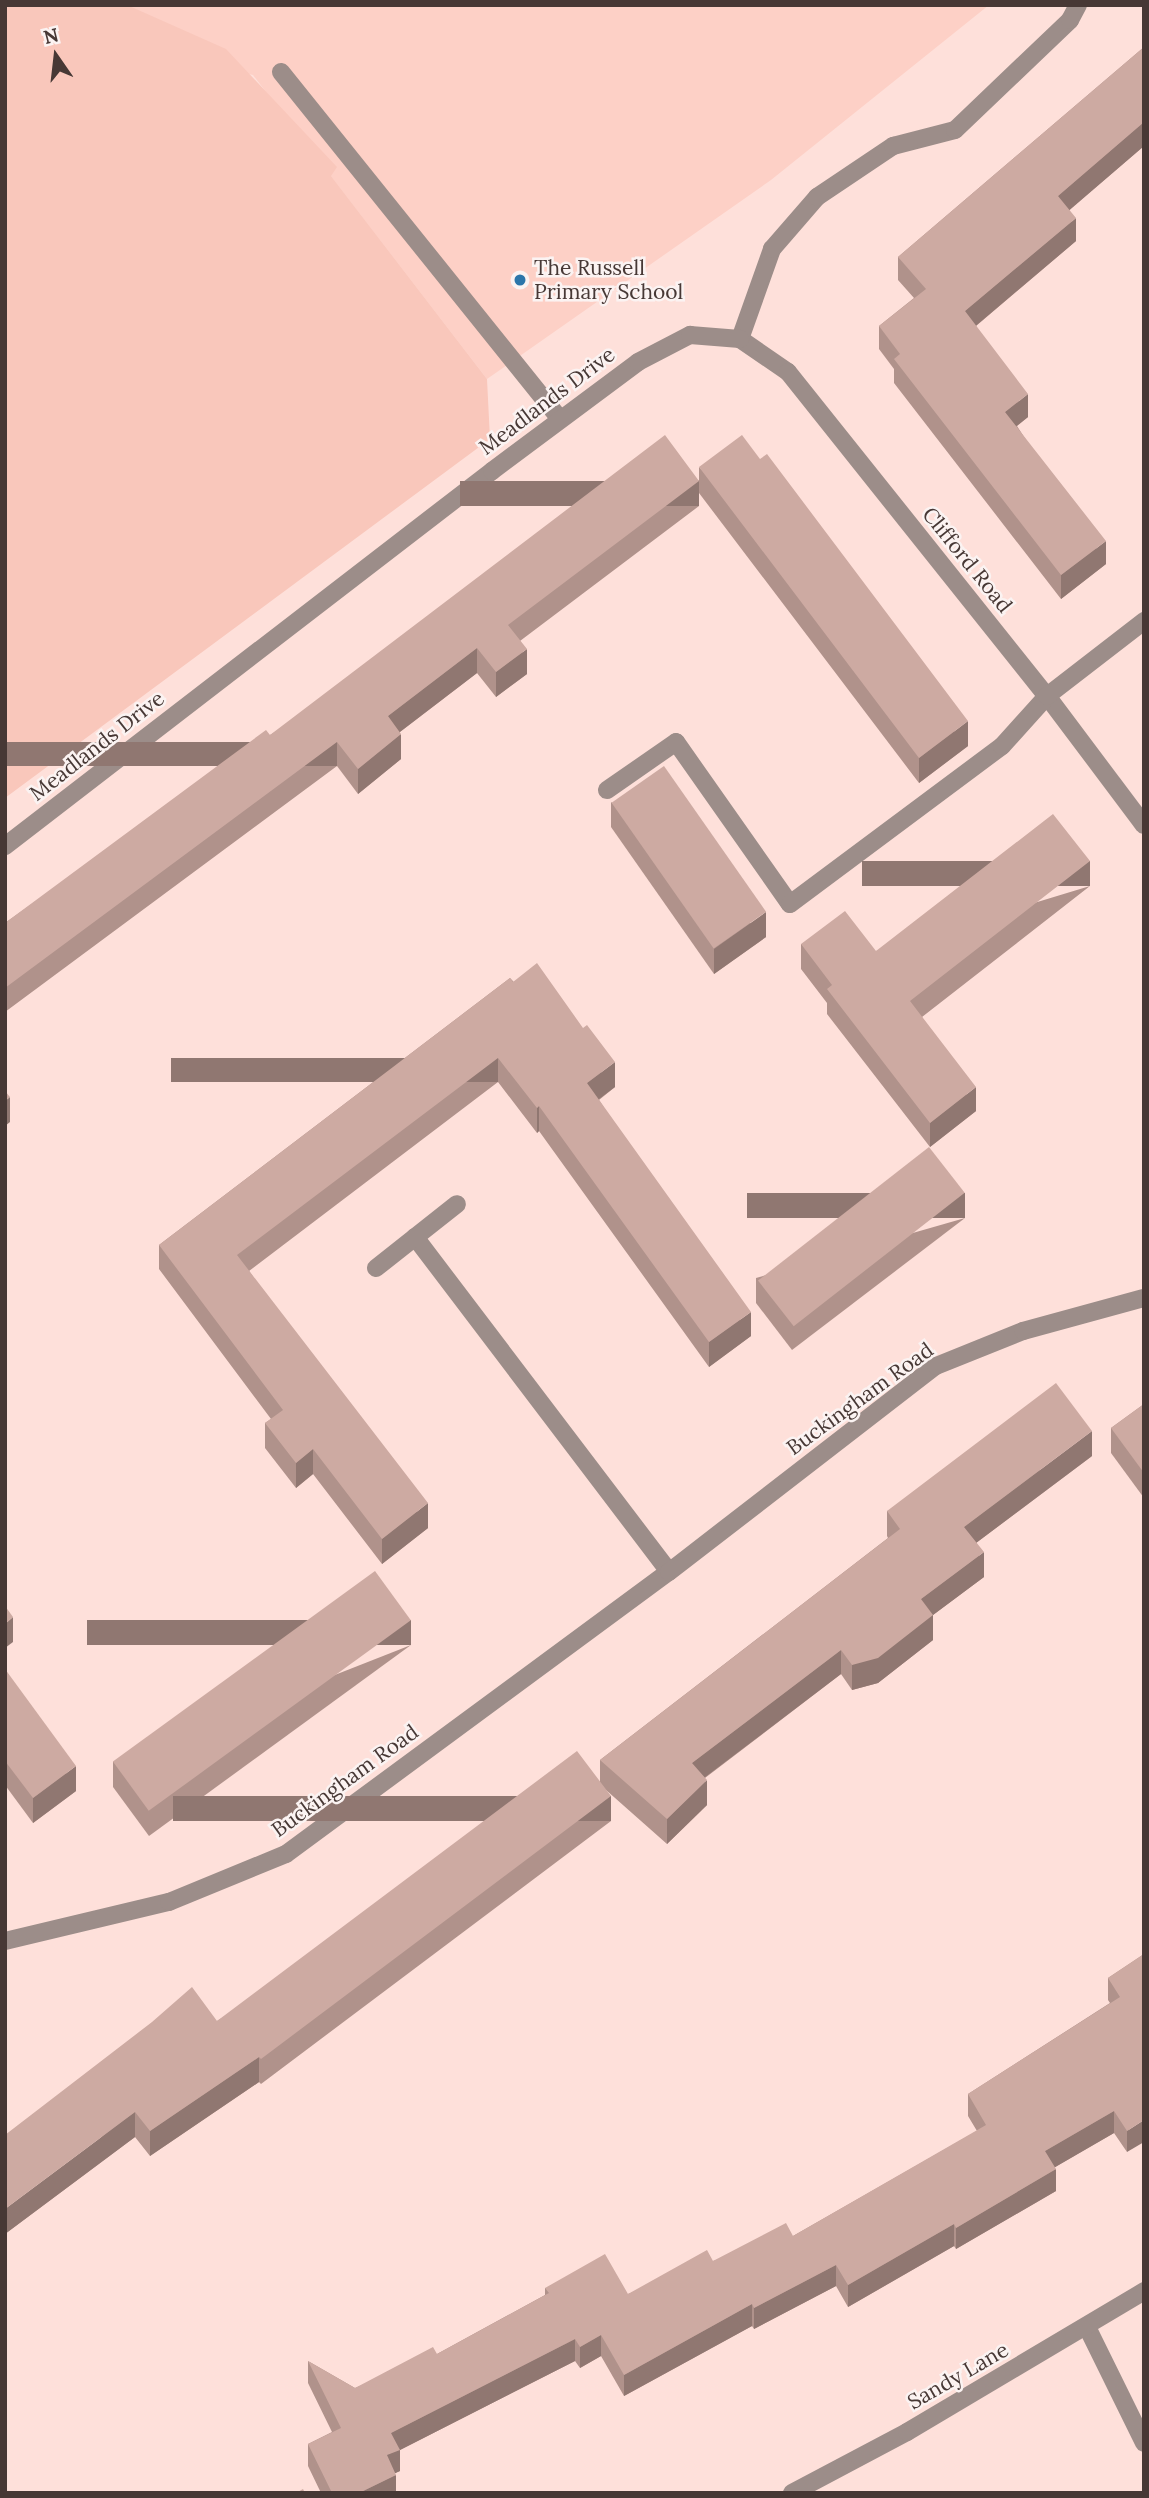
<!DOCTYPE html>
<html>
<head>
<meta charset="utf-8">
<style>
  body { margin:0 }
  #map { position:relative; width:1149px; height:2498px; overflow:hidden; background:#fee0da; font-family:Lora,serif }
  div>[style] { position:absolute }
  .built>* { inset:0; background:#fdd0c6 }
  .green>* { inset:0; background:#f9c7bb }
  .minor>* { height:18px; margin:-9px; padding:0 9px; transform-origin:9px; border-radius:9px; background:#9c8d89 }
  .wall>* { inset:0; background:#b0928b }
  .shaded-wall>* { inset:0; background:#907771; transform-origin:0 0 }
  .building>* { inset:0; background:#cdaaa2; transform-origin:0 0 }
  .dots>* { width:19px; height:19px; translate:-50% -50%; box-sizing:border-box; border:4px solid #fbf3f2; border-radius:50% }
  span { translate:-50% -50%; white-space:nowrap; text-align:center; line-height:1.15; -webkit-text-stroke:5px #fbf3f2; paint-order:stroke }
  .poi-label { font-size:21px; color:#473835 }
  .left { translate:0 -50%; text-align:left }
  .street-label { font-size:21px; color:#473835 }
  .frame { position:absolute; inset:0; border:7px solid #473835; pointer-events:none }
  .north { position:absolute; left:21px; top:21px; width:70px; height:70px; -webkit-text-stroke:5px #fbf3f2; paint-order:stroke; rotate:346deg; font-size:19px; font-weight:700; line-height:28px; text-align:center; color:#473835 }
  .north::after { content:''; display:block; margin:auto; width:24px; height:32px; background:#473835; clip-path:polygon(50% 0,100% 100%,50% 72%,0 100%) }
</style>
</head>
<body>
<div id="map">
  <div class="built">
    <div style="clip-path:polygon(76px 5px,989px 5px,771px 180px,487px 379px,253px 75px,99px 38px)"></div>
  </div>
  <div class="green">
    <div style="clip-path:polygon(5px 5px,127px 5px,226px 49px,337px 167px,331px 176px,487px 379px,490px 439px,5px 798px)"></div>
  </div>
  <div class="minor">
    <div style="left:281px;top:72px;width:445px;rotate:51.2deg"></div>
    <div style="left:740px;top:339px;width:58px;rotate:34.5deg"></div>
    <div style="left:788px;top:372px;width:415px;rotate:51.4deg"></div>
    <div style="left:1047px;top:696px;width:161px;rotate:53.1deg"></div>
    <div style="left:740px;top:339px;width:96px;rotate:-70.4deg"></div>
    <div style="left:772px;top:249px;width:69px;rotate:-49.1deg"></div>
    <div style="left:817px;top:197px;width:92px;rotate:-33.9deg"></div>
    <div style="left:893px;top:146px;width:64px;rotate:-14.5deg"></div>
    <div style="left:955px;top:130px;width:159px;rotate:-43.7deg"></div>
    <div style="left:1070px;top:20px;width:17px;rotate:-62deg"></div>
    <div style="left:607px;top:790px;width:84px;rotate:-34.8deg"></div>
    <div style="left:676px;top:742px;width:198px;rotate:54.9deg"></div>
    <div style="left:790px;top:904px;width:264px;rotate:-36.7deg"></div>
    <div style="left:1002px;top:746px;width:67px;rotate:-48deg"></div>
    <div style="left:1047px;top:696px;width:123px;rotate:-37.7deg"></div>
    <div style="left:5px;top:846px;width:615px;rotate:-37.6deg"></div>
    <div style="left:492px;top:471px;width:182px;rotate:-36.7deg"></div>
    <div style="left:638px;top:362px;width:59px;rotate:-27.4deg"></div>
    <div style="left:690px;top:335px;width:50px;rotate:4.6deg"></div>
    <div style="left:415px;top:1237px;width:420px;rotate:52.8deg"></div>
    <div style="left:376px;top:1268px;width:103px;rotate:-38.3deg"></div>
    <div style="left:5px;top:1941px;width:169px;rotate:-13.4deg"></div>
    <div style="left:169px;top:1902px;width:126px;rotate:-22.3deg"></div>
    <div style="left:286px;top:1854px;width:476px;rotate:-36.4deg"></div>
    <div style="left:669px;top:1572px;width:337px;rotate:-37.7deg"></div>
    <div style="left:936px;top:1366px;width:94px;rotate:-21.9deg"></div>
    <div style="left:1023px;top:1331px;width:125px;rotate:-15.3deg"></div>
    <div style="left:1087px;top:2327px;width:129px;rotate:63.8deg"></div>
    <div style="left:792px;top:2493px;width:130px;rotate:-27.9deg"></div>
    <div style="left:907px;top:2432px;width:276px;rotate:-30.7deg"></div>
  </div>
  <div class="wall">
    <div style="clip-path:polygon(1144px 47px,1144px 146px,1069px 210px,1076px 241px,976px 326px,1028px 417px,1017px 426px,1106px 564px,1061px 599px,894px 383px,894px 369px,879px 349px,879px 326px,914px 298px,898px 280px,898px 257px)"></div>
    <div style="clip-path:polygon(1144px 428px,1144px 455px,1143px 454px)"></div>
    <div style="clip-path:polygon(699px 467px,968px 746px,919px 783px,699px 493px,699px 506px,520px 641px,527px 674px,496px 697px,477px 673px,400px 732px,401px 759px,358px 794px,337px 766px,5px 1012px,5px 923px,270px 735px,699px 480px)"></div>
    <div style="clip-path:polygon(611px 802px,766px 937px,714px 974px,611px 827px)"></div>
    <div style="clip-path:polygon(1090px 886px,922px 1017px,976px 1111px,930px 1147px,827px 1014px,827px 1003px,801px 969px,801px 944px,876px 951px)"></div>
    <div style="clip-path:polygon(510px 978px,615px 1087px,599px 1100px,751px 1336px,709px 1367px,539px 1131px,537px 1133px,498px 1082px,249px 1271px,428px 1528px,382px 1564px,313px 1474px,296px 1488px,265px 1448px,265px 1423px,271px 1419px,159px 1269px,159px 1245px)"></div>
    <div style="clip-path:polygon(965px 1218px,792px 1350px,756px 1303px,756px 1278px)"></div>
    <div style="clip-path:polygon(1144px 1404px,1144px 1498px,1111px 1453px,1111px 1428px)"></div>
    <div style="clip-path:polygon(1092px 1456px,976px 1543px,984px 1577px,933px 1615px,933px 1640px,878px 1683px,852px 1690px,841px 1674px,705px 1778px,707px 1805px,667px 1844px,606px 1790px,611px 1821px,261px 2084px,259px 2082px,150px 2156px,135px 2137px,5px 2234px,217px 2021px,600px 1782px,600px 1760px,888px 1538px,887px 1536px,887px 1511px)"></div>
    <div style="clip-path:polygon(411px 1645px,149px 1836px,113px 1787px,113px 1762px)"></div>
    <div style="clip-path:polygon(5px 1669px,76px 1791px,33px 1823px,5px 1785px)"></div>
    <div style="clip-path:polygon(1144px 1954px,1127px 2152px,1114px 2133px,1055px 2167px,1056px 2191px,956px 2249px,954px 2246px,848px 2307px,836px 2286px,754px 2329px,752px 2326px,624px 2396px,601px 2356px,580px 2368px,575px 2361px,400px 2450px,400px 2471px,395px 2473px,396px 2493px,321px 2493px,308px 2466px,308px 2444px,332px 2432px,308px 2383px,308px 2361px,355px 2388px,437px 2354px,545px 2295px,545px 2288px,628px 2294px,713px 2261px,793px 2236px,977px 2131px,968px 2116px,968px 2094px,1110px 2003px,1108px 2000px,1108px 1978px)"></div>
  </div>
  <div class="shaded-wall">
    <div style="clip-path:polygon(1144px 122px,1144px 146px,1058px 220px,1058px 196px)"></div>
    <div style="clip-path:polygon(1076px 218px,1076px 241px,965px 335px,965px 311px)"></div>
    <div style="clip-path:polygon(1028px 394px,1028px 417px,1005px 435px,1005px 412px)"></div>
    <div style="left:699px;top:481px;width:25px;height:239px;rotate:90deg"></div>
    <div style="clip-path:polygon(1106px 541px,1106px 564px,1061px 599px,1061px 575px)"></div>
    <div style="clip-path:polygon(477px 648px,477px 673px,388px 741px,388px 716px)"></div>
    <div style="clip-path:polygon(527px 649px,527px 674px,496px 697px,496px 672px)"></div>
    <div style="clip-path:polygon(968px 721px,968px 746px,919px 783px,919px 758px)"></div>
    <div style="clip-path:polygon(401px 734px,401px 759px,358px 794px,358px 769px)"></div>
    <div style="left:337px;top:742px;width:24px;height:413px;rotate:90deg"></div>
    <div style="left:1090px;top:861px;width:25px;height:228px;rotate:90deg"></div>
    <div style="clip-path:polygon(766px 912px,766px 937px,714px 974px,714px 949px)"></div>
    <div style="left:498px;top:1058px;width:24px;height:327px;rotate:90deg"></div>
    <div style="clip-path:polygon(615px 1062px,615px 1087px,587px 1108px,587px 1083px)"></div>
    <div style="clip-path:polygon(976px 1087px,976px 1111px,930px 1147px,930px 1123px)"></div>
    <div style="clip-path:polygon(10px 1097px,10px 1122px,5px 1126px,5px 1101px)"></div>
    <div style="clip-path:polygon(539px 1106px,539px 1131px,537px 1133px,537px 1108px)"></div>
    <div style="left:965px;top:1193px;width:25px;height:218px;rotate:90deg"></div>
    <div style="clip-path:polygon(751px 1312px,751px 1336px,709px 1367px,709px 1342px)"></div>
    <div style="clip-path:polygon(1092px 1431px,1092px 1456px,964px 1552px,964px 1527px)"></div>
    <div style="clip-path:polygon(313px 1449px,313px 1474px,296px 1488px,296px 1463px)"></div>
    <div style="clip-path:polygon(428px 1503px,428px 1528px,382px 1564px,382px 1539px)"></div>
    <div style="clip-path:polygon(984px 1552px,984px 1577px,933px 1615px,933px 1640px,878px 1683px,852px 1690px,852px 1665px,921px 1599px)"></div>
    <div style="clip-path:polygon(13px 1617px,13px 1642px,5px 1648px,5px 1624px)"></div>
    <div style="left:411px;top:1620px;width:25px;height:324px;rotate:90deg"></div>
    <div style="clip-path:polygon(841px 1650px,841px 1674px,692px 1787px,692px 1763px)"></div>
    <div style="clip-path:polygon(76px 1766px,76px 1791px,33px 1823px,33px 1798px)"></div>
    <div style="clip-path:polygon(707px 1780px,707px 1805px,667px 1844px,667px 1819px)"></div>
    <div style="left:611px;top:1796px;width:25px;height:438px;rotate:90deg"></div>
    <div style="clip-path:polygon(259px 2057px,259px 2082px,150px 2156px,150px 2131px)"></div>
    <div style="clip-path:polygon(1114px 2111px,1114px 2133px,1045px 2173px,1045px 2151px)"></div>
    <div style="clip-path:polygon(135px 2112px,135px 2137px,5px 2234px,5px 2209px)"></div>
    <div style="clip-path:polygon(1144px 2120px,1144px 2142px,1127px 2152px,1127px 2131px)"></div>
    <div style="clip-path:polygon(1056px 2169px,1056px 2191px,956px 2249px,956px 2228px)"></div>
    <div style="clip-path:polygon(954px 2224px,954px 2246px,848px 2307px,848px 2285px)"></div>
    <div style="clip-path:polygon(836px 2265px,836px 2286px,754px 2329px,754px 2308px)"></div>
    <div style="clip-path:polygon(752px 2304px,752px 2326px,624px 2396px,624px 2375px)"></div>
    <div style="clip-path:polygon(601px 2335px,601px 2356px,580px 2368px,580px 2347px)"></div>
    <div style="clip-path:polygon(575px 2339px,575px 2361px,400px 2450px,400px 2471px,387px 2477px,387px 2455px,391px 2433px)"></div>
    <div style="clip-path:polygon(396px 2475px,396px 2493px,359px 2493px)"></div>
  </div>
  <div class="building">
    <div style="clip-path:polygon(1144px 47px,1144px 122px,1058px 196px,1076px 218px,965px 311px,1028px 394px,1005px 412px,1106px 541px,1061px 575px,894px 359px,900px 354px,879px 326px,926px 289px,898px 257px)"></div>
    <div style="clip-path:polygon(665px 435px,699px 481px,508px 625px,527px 649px,496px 672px,477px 648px,388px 716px,401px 734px,358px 769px,337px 742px,5px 988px,5px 923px,266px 730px,270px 735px)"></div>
    <div style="clip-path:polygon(742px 435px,760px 459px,767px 454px,968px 721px,919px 758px,699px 467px)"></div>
    <div style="left:664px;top:766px;width:178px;height:64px;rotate:55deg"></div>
    <div style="clip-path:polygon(1053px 814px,1090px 861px,910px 1001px,976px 1087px,930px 1123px,827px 989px,832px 985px,801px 944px,845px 911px,876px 951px)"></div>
    <div style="clip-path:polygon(537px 963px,583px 1028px,587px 1025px,615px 1062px,587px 1083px,751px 1312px,709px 1342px,539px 1106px,537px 1108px,498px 1058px,237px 1255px,428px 1503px,382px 1539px,313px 1449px,296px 1463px,265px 1423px,283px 1410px,159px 1245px,510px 978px,513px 982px)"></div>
    <div style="clip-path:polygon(5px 1091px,10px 1097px,5px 1101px)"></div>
    <div style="left:929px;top:1147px;width:58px;height:217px;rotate:52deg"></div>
    <div style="clip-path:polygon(1056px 1383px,1092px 1431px,964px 1527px,984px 1552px,921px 1599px,933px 1615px,878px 1658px,852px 1665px,841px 1650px,692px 1763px,707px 1780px,667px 1819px,600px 1760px,900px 1529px,887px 1511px)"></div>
    <div style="clip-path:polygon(1144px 1404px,1144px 1473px,1111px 1428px)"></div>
    <div style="left:375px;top:1571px;width:61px;height:324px;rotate:54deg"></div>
    <div style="clip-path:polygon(5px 1606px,13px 1617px,5px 1624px)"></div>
    <div style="clip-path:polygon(5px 1669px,76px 1766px,33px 1798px,5px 1761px)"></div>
    <div style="clip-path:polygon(577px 1751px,611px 1796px,261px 2059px,259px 2057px,150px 2131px,135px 2112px,5px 2209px,5px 2135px,152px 2022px,192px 1987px,217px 2021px)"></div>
    <div style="clip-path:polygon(1144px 1954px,1144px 2120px,1127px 2131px,1114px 2111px,1045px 2151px,1056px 2169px,956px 2228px,954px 2224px,848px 2285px,836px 2265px,754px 2308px,752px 2304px,624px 2375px,601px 2335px,580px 2347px,575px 2339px,391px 2433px,400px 2450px,387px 2455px,396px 2475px,359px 2493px,332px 2493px,308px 2444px,341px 2428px,308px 2361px,355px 2388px,433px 2347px,437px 2354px,549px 2293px,545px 2288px,605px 2254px,628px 2294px,707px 2250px,713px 2261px,786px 2223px,793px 2236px,986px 2125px,968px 2094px,1120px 1997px,1108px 1978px)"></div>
    <div style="clip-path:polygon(303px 2489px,305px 2493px,296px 2493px)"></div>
  </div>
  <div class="dots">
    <div style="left:520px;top:280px;background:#2c76aa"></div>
  </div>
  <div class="poi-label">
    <span class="left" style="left:534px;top:280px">The Russell<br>Primary School</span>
  </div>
  <div class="street-label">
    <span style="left:547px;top:401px;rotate:-37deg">Meadlands Drive</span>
    <span style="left:967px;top:560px;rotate:51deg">Clifford Road</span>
    <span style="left:97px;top:746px;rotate:-38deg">Meadlands Drive</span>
    <span style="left:860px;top:1399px;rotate:-36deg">Buckingham Road</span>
    <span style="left:345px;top:1781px;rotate:-36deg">Buckingham Road</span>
    <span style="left:958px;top:2376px;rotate:-30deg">Sandy Lane</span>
  </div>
  <div class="frame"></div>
  <div class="north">N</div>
</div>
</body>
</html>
